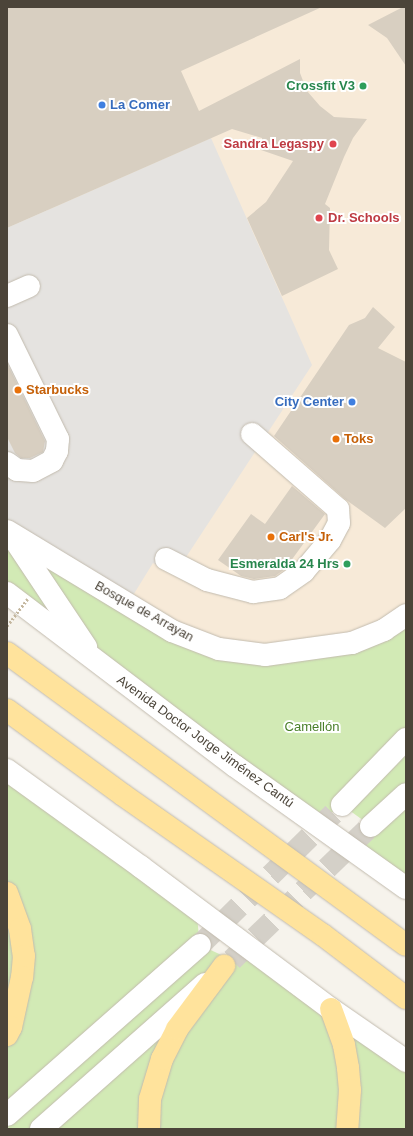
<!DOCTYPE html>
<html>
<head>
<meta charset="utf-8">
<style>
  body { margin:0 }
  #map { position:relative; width:413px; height:1136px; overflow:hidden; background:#f6f3ec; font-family:Helvetica,sans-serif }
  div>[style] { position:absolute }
  .commercial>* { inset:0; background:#f7ead8 }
  .green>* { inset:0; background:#d2eab5 }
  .parking>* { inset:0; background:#e5e3e0 }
  .building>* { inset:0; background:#d8cfc1 }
  .minor-tunnel>* { height:22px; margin-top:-11px; transform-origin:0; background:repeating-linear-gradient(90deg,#d4d0c8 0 22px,transparent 0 33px) }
  .roads { filter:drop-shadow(0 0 1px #c2bbae) drop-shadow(0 0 1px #c2bbae) }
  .minor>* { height:22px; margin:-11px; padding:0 11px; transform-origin:11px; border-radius:11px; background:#fff }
  .major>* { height:22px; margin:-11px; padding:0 11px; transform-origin:11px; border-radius:11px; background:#ffe39c }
  .path-bridge>* { height:2.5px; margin-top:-1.25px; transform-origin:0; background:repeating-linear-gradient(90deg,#c4b79f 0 2px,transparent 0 4px) }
  .dots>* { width:11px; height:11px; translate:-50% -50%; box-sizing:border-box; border:2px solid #fff; border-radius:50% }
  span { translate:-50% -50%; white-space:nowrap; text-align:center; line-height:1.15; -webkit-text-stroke:4px #fff; paint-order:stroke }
  .leisure-label { font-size:13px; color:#27864d; font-weight:700 }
  .right { translate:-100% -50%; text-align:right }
  .shop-label { font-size:13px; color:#366cbe; font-weight:700 }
  .left { translate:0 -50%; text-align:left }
  .health-label { font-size:13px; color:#be3a42; font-weight:700 }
  .food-label { font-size:13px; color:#c56008; font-weight:700 }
  .street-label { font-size:13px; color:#4b4439 }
  .park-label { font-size:13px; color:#4a7f2a }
  .frame { position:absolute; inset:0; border:8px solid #4b4439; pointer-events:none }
</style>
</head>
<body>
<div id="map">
  <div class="commercial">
    <div style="clip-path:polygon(7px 7px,406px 7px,406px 615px,384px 630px,265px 655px,127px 605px)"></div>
  </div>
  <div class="green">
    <div style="clip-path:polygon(7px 532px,199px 643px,306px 650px,406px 615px,406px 888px,348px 847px,371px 826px,342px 805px,317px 824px,7px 593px)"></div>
    <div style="clip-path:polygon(7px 770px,196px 908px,200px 945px,232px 960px,261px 956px,406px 1063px,406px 1129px,7px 1129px)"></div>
  </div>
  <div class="parking">
    <div style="clip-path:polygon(211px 138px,312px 365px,175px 574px,153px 563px,127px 605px,7px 531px,7px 228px)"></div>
  </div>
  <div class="building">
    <div style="clip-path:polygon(7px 7px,322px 7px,181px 71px,199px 111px,300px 59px,300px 73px,307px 91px,320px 106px,334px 117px,367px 119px,353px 138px,344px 157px,325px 204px,330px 208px,329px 250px,338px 269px,282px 296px,247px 218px,266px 202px,293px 161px,261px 150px,262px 138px,232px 129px,7px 228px)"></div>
    <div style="clip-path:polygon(403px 7px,406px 7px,406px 66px,387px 38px,368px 25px)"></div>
    <div style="clip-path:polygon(373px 307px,395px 327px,378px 348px,406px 362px,406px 508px,385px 528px,345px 499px,274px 436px,349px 325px,365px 318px)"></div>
    <div style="clip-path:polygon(7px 363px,45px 441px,43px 452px,30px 458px,21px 458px,15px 453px,7px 437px)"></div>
    <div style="clip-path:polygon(292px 486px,325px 514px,285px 569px,275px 576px,254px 579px,241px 576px,218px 560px,251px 514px,265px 524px)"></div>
  </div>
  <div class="minor-tunnel">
    <div style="left:200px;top:945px;width:199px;rotate:-44.6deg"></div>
    <div style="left:232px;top:960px;width:193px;rotate:-44deg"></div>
  </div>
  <div class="roads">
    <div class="minor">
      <div style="left:7px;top:296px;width:24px;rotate:-24deg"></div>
      <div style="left:7px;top:335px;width:116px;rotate:63.9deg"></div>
      <div style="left:58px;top:439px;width:12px;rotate:95deg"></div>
      <div style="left:57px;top:451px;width:11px;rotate:117deg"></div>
      <div style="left:52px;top:461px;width:21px;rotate:152deg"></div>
      <div style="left:33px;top:471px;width:16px;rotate:-176deg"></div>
      <div style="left:17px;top:470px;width:12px;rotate:-145deg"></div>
      <div style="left:7px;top:531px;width:193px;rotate:31.2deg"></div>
      <div style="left:172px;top:631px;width:50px;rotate:21deg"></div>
      <div style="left:219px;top:649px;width:46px;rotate:7.4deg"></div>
      <div style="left:265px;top:655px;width:88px;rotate:-7.9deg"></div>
      <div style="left:352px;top:643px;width:35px;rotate:-22deg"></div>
      <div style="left:384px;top:630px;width:27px;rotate:-34deg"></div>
      <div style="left:14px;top:539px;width:130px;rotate:56.3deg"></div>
      <div style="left:166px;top:559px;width:46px;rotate:27.1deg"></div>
      <div style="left:207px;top:580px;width:48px;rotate:14.6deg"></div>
      <div style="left:253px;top:592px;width:27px;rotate:-8deg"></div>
      <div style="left:280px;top:588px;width:29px;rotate:-35deg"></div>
      <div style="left:304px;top:571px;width:40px;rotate:-50deg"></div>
      <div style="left:330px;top:540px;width:19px;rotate:-62deg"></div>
      <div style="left:339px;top:523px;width:14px;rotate:-94deg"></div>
      <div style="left:338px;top:509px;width:114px;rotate:-138.9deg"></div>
      <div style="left:7px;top:593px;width:286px;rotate:37.2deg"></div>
      <div style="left:235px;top:766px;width:210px;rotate:35.5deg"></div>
      <div style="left:7px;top:770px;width:165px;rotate:35.9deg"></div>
      <div style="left:141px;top:867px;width:237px;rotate:36.8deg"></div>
      <div style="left:331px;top:1009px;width:91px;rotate:34.7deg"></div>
      <div style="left:342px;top:805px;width:92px;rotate:-45.9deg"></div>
      <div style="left:371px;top:826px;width:47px;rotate:-42.4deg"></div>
      <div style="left:7px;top:1115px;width:257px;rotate:-41.4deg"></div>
      <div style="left:41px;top:1129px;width:219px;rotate:-41.5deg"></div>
    </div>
    <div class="major">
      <div style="left:7px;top:653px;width:494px;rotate:36.2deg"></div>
      <div style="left:7px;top:710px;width:144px;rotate:36.2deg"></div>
      <div style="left:123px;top:795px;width:244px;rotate:35deg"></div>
      <div style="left:323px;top:935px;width:104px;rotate:37.2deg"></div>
      <div style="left:7px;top:893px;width:38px;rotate:70deg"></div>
      <div style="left:20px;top:929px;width:27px;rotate:82deg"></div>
      <div style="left:24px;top:956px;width:21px;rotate:95deg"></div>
      <div style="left:22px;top:977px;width:51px;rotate:102.4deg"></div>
      <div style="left:11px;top:1027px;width:9px;rotate:117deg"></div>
      <div style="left:331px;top:1009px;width:38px;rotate:70deg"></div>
      <div style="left:344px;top:1045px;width:23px;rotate:80deg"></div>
      <div style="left:348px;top:1068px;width:22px;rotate:85deg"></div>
      <div style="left:350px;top:1090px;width:39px;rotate:94deg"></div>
      <div style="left:149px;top:1129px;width:30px;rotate:-88deg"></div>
      <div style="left:150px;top:1099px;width:42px;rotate:-73.3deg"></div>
      <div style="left:162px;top:1059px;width:34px;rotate:-63deg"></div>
      <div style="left:177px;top:1029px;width:79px;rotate:-53.3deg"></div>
    </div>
  </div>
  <div class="path-bridge">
    <div style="left:7px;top:626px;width:34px;rotate:-53deg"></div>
  </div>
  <div class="dots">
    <div style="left:363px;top:86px;background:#2e9e5b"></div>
    <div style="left:102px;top:105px;background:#3f7fe0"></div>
    <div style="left:333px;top:144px;background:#e0444e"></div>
    <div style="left:319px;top:218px;background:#e0444e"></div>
    <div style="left:18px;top:390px;background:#e8710a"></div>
    <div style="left:352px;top:402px;background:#3f7fe0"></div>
    <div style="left:336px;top:439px;background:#e8710a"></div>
    <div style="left:271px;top:537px;background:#e8710a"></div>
    <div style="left:347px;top:564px;background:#2e9e5b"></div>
  </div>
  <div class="leisure-label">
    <span class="right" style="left:355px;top:86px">Crossfit V3</span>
    <span class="right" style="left:339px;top:564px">Esmeralda 24 Hrs</span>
  </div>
  <div class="shop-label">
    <span class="left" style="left:110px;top:105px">La Comer</span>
    <span class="right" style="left:344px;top:402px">City Center</span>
  </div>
  <div class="health-label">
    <span class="right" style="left:324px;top:144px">Sandra Legaspy</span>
    <span class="left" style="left:328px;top:218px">Dr. Schools</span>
  </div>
  <div class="food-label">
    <span class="left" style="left:26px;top:390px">Starbucks</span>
    <span class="left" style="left:344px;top:439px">Toks</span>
    <span class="left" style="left:279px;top:537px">Carl's Jr.</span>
  </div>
  <div class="street-label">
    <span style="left:144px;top:612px;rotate:29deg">Bosque de Arrayan</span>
    <span style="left:205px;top:742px;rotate:36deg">Avenida Doctor Jorge Jiménez Cantú</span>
  </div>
  <div class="park-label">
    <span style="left:312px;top:727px">Camellón</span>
  </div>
  <div class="frame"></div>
</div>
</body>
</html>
